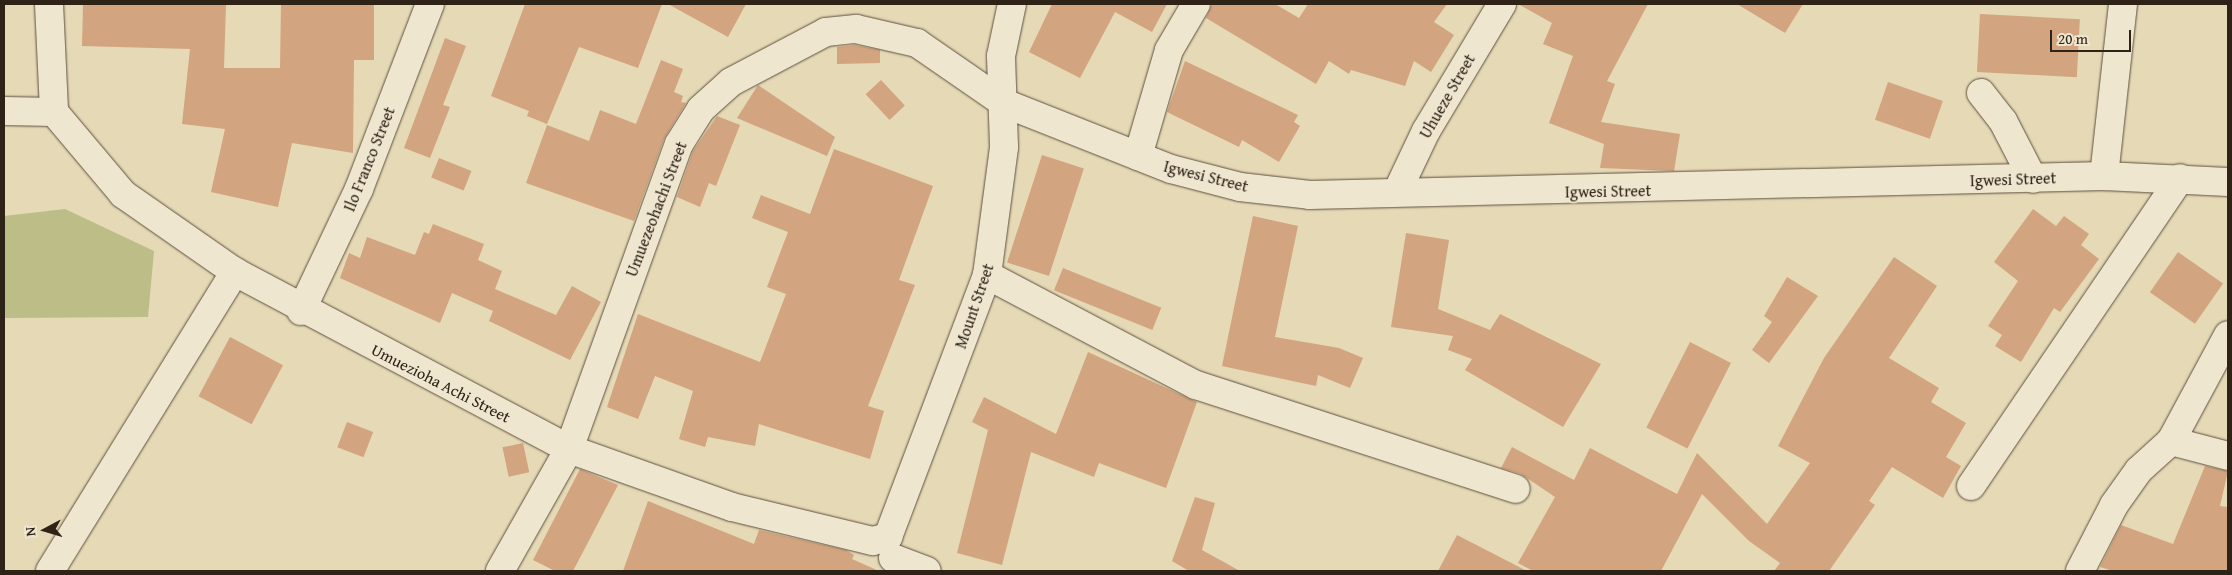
<!DOCTYPE html>
<html>
<head>
<meta charset="utf-8">
<style>
  body { margin:0 }
  #map { position:relative; width:2232px; height:575px; overflow:hidden; background:#e6d9b6; font-family:"Gentium Book Plus",serif }
  div>[style] { position:absolute }
  .green>* { inset:0; background:#bdbd88 }
  .building>* { inset:0; background:#d2a47f; transform-origin:0 0 }
  .roads { filter:drop-shadow(0 0 1px #5d503f) drop-shadow(0 0 1px #5d503f) }
  .minor>* { height:28px; margin:-14px; padding:0 14px; transform-origin:14px; border-radius:14px; background:#efe6d0 }
  span { translate:-50% -50%; white-space:nowrap; text-align:center; line-height:1.15; -webkit-text-stroke:4px #efe6d0; paint-order:stroke }
  .street-label { font-size:16px; color:#2f2217 }
  .frame { position:absolute; inset:0; border:5px solid #2f2217; pointer-events:none }
  .north { position:absolute; left:20px; top:505px; width:50px; height:50px; -webkit-text-stroke:4px #efe6d0; paint-order:stroke; rotate:264deg; font-size:14px; font-weight:700; line-height:20px; text-align:center; color:#2f2217 }
  .north::after { content:''; display:block; margin:auto; width:18px; height:22px; background:#2f2217; clip-path:polygon(50% 0,100% 100%,50% 72%,0 100%) }
  .scale { position:absolute; left:2050px; top:30px; width:81px; height:22px; box-sizing:border-box; border:2px solid #2f2217; border-top:0; padding-left:6px; font-size:15px; line-height:18px; white-space:nowrap; color:#2f2217; -webkit-text-stroke:4px #efe6d0; paint-order:stroke }
</style>
</head>
<body>
<div id="map">
  <div class="green">
    <div style="clip-path:polygon(65px 209px,154px 251px,148px 317px,4px 318px,4px 216px)"></div>
  </div>
  <div class="building">
    <div style="clip-path:polygon(83px 4px,226px 4px,224px 68px,280px 68px,281px 4px,374px 4px,374px 60px,354px 60px,353px 153px,292px 143px,278px 207px,211px 192px,225px 129px,182px 124px,190px 49px,82px 46px)"></div>
    <div style="clip-path:polygon(525px 4px,662px 4px,638px 68px,579px 47px,547px 124px,527px 116px,529px 111px,491px 96px)"></div>
    <div style="clip-path:polygon(668px 4px,746px 4px,728px 37px)"></div>
    <div style="clip-path:polygon(1052px 4px,1167px 4px,1152px 32px,1115px 12px,1080px 78px,1029px 52px)"></div>
    <div style="clip-path:polygon(1212px 4px,1275px 4px,1299px 18px,1308px 4px,1447px 4px,1434px 22px,1454px 35px,1431px 72px,1414px 61px,1405px 86px,1351px 70px,1349px 74px,1329px 61px,1316px 84px,1206px 18px)"></div>
    <div style="clip-path:polygon(1518px 4px,1648px 4px,1607px 81px,1615px 84px,1601px 122px,1680px 134px,1674px 171px,1600px 168px,1604px 144px,1549px 123px,1573px 56px,1543px 44px,1552px 23px)"></div>
    <div style="clip-path:polygon(1737px 4px,1803px 4px,1785px 33px)"></div>
    <div style="left:1980px;top:14px;width:100px;height:58px;rotate:3deg"></div>
    <div style="clip-path:polygon(445px 38px,466px 46px,443px 105px,450px 107px,430px 158px,404px 148px)"></div>
    <div style="clip-path:polygon(855px 45px,880px 50px,880px 63px,837px 64px,837px 47px)"></div>
    <div style="clip-path:polygon(661px 60px,683px 69px,674px 92px,683px 96px,681px 102px,686px 103px,664px 139px,634px 221px,526px 183px,547px 125px,589px 141px,600px 110px,636px 124px)"></div>
    <div style="clip-path:polygon(1185px 61px,1298px 115px,1294px 122px,1300px 126px,1279px 162px,1242px 140px,1239px 147px,1167px 112px)"></div>
    <div style="left:881px;top:80px;width:35px;height:21px;rotate:47deg"></div>
    <div style="left:1888px;top:82px;width:58px;height:40px;rotate:19deg"></div>
    <div style="clip-path:polygon(758px 85px,835px 137px,827px 156px,737px 118px)"></div>
    <div style="clip-path:polygon(717px 116px,740px 125px,716px 186px,709px 183px,700px 207px,677px 197px,693px 151px)"></div>
    <div style="clip-path:polygon(834px 149px,933px 186px,899px 280px,915px 285px,868px 406px,884px 411px,870px 459px,759px 424px,755px 446px,708px 437px,705px 447px,679px 439px,693px 391px,655px 376px,638px 419px,607px 407px,638px 314px,760px 362px,786px 294px,767px 287px,788px 232px,752px 218px,761px 195px,810px 214px)"></div>
    <div style="left:1042px;top:155px;width:44px;height:113px;rotate:18deg"></div>
    <div style="left:439px;top:158px;width:35px;height:21px;rotate:22deg"></div>
    <div style="clip-path:polygon(2033px 209px,2056px 226px,2064px 216px,2089px 234px,2081px 245px,2099px 259px,2060px 312px,2054px 308px,2021px 362px,1995px 346px,2002px 335px,1988px 326px,2018px 281px,1994px 262px)"></div>
    <div style="clip-path:polygon(1253px 216px,1298px 226px,1275px 337px,1339px 348px,1363px 358px,1350px 388px,1318px 375px,1316px 386px,1222px 366px)"></div>
    <div style="clip-path:polygon(433px 224px,484px 244px,478px 260px,502px 271px,495px 289px,556px 315px,572px 286px,601px 302px,570px 360px,489px 321px,493px 311px,452px 293px,440px 323px,340px 278px,349px 253px,360px 258px,367px 237px,415px 255px,424px 232px,429px 234px)"></div>
    <div style="clip-path:polygon(1406px 233px,1449px 240px,1438px 309px,1490px 330px,1500px 314px,1601px 364px,1563px 427px,1465px 370px,1472px 359px,1448px 350px,1453px 336px,1391px 327px)"></div>
    <div style="left:2178px;top:252px;width:55px;height:49px;rotate:35deg"></div>
    <div style="clip-path:polygon(1894px 257px,1937px 286px,1889px 358px,1939px 388px,1931px 402px,1966px 423px,1946px 457px,1961px 466px,1943px 498px,1892px 467px,1869px 501px,1875px 505px,1829px 571px,1774px 571px,1780px 563px,1749px 541px,1702px 494px,1661px 571px,1533px 571px,1518px 563px,1555px 497px,1521px 474px,1501px 468px,1512px 447px,1574px 480px,1590px 448px,1677px 494px,1697px 453px,1767px 524px,1810px 463px,1778px 446px,1824px 358px)"></div>
    <div style="left:1063px;top:268px;width:106px;height:24px;rotate:22deg"></div>
    <div style="clip-path:polygon(1787px 277px,1818px 296px,1769px 363px,1752px 350px,1772px 322px,1764px 316px)"></div>
    <div style="left:230px;top:337px;width:60px;height:67px;rotate:28deg"></div>
    <div style="left:1690px;top:342px;width:46px;height:96px;rotate:27deg"></div>
    <div style="clip-path:polygon(1088px 352px,1197px 402px,1166px 488px,1099px 463px,1094px 477px,1031px 452px,1002px 565px,957px 553px,988px 430px,972px 422px,984px 397px,1056px 434px)"></div>
    <div style="left:347px;top:422px;width:28px;height:27px;rotate:21deg"></div>
    <div style="left:523px;top:443px;width:30px;height:21px;rotate:78deg"></div>
    <div style="clip-path:polygon(2205px 466px,2228px 471px,2220px 506px,2228px 507px,2228px 571px,2113px 571px,2100px 567px,2121px 525px,2173px 544px)"></div>
    <div style="clip-path:polygon(580px 469px,618px 485px,573px 571px,555px 571px,533px 560px)"></div>
    <div style="clip-path:polygon(1195px 497px,1215px 503px,1202px 550px,1240px 571px,1189px 571px,1172px 561px)"></div>
    <div style="clip-path:polygon(648px 501px,754px 544px,759px 530px,846px 550px,854px 555px,852px 559px,879px 571px,623px 571px)"></div>
    <div style="clip-path:polygon(1457px 535px,1527px 571px,1438px 571px)"></div>
  </div>
  <div class="roads">
    <div class="minor">
      <div style="left:49px;top:4px;width:108px;rotate:87.3deg"></div>
      <div style="left:1981px;top:93px;width:36px;rotate:52deg"></div>
      <div style="left:2003px;top:121px;width:65px;rotate:62.7deg"></div>
      <div style="left:4px;top:111px;width:50px;rotate:1.1deg"></div>
      <div style="left:54px;top:112px;width:107px;rotate:49.9deg"></div>
      <div style="left:123px;top:194px;width:136px;rotate:34.9deg"></div>
      <div style="left:235px;top:272px;width:378px;rotate:27.9deg"></div>
      <div style="left:569px;top:449px;width:173px;rotate:19.6deg"></div>
      <div style="left:732px;top:507px;width:145px;rotate:13.6deg"></div>
      <div style="left:873px;top:541px;width:16px;rotate:-15deg"></div>
      <div style="left:1138px;top:156px;width:110px;rotate:-73.7deg"></div>
      <div style="left:1169px;top:50px;width:53px;rotate:-59.6deg"></div>
      <div style="left:2104px;top:176px;width:173px;rotate:-83.7deg"></div>
      <div style="left:1397px;top:192px;width:68px;rotate:-64.6deg"></div>
      <div style="left:1426px;top:131px;width:148px;rotate:-59.1deg"></div>
      <div style="left:987px;top:275px;width:236px;rotate:27.8deg"></div>
      <div style="left:1196px;top:385px;width:336px;rotate:18deg"></div>
      <div style="left:301px;top:311px;width:135px;rotate:-64.6deg"></div>
      <div style="left:359px;top:189px;width:198px;rotate:-69deg"></div>
      <div style="left:2171px;top:441px;width:59px;rotate:14.7deg"></div>
      <div style="left:1971px;top:486px;width:372px;rotate:-55.8deg"></div>
      <div style="left:888px;top:537px;width:280px;rotate:-69.3deg"></div>
      <div style="left:987px;top:275px;width:129px;rotate:-82.4deg"></div>
      <div style="left:1004px;top:147px;width:91px;rotate:-91.9deg"></div>
      <div style="left:1001px;top:56px;width:53px;rotate:-78.1deg"></div>
      <div style="left:893px;top:558px;width:36px;rotate:21deg"></div>
      <div style="left:50px;top:571px;width:352px;rotate:-58.3deg"></div>
      <div style="left:500px;top:571px;width:140px;rotate:-60.5deg"></div>
      <div style="left:569px;top:449px;width:324px;rotate:-70.2deg"></div>
      <div style="left:679px;top:144px;width:41px;rotate:-57.8deg"></div>
      <div style="left:701px;top:109px;width:40px;rotate:-42deg"></div>
      <div style="left:731px;top:82px;width:107px;rotate:-27.8deg"></div>
      <div style="left:826px;top:32px;width:30px;rotate:-6deg"></div>
      <div style="left:856px;top:29px;width:63px;rotate:12.9deg"></div>
      <div style="left:917px;top:43px;width:106px;rotate:34.6deg"></div>
      <div style="left:1004px;top:103px;width:180px;rotate:21.6deg"></div>
      <div style="left:1171px;top:169px;width:71px;rotate:14.6deg"></div>
      <div style="left:1240px;top:187px;width:70px;rotate:6.5deg"></div>
      <div style="left:1310px;top:195px;width:794px;rotate:-1.37deg"></div>
      <div style="left:2104px;top:176px;width:124px;rotate:2.8deg"></div>
      <div style="left:2080px;top:571px;width:74px;rotate:-62.7deg"></div>
      <div style="left:2114px;top:505px;width:43px;rotate:-54.5deg"></div>
      <div style="left:2139px;top:470px;width:43px;rotate:-42.2deg"></div>
      <div style="left:2171px;top:441px;width:120px;rotate:-61.7deg"></div>
    </div>
  </div>
  <div class="street-label">
    <span style="left:1447px;top:96px;rotate:-60deg">Uhueze Street</span>
    <span style="left:369px;top:159px;rotate:-68deg">Ilo Franco Street</span>
    <span style="left:1206px;top:176px;rotate:14deg">Igwesi Street</span>
    <span style="left:2013px;top:179px;rotate:-2deg">Igwesi Street</span>
    <span style="left:1608px;top:191px;rotate:-1deg">Igwesi Street</span>
    <span style="left:656px;top:209px;rotate:-69deg">Umuezeohachi Street</span>
    <span style="left:974px;top:306px;rotate:-71deg">Mount Street</span>
    <span style="left:441px;top:383px;rotate:27deg">Umuezioha Achi Street</span>
  </div>
  <div class="frame"></div>
  <div class="north">N</div>
  <div class="scale">20 m</div>
</div>
</body>
</html>
